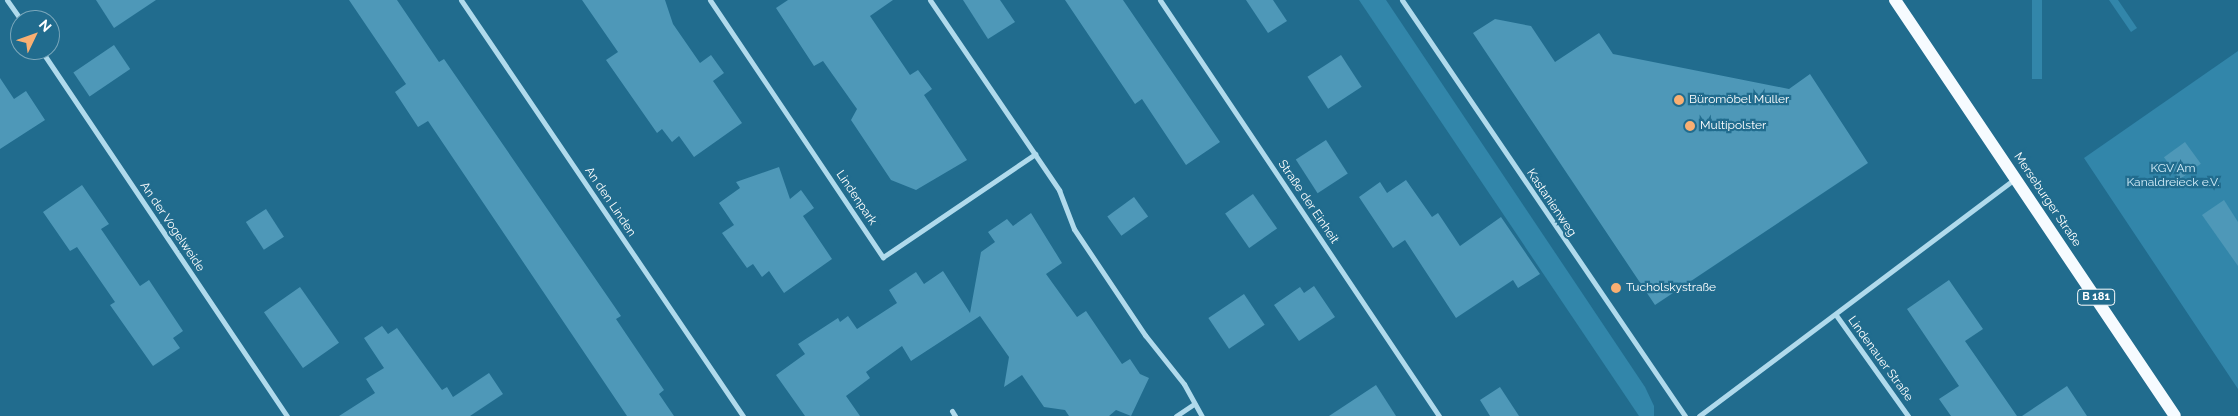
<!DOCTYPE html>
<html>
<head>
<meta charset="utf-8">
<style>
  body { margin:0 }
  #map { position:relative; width:2238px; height:416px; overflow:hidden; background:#216c8e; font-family:Raleway,sans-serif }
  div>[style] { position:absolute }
  .green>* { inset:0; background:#3286aa; transform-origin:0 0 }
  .building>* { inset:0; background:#4e98b8; transform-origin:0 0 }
  .street>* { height:5px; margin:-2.5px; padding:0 2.5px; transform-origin:2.5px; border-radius:2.5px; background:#b0daec }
  .primary>* { height:12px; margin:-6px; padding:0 6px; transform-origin:6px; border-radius:6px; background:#f6fbff }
  .dots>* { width:14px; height:14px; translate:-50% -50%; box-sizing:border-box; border:2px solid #216c8e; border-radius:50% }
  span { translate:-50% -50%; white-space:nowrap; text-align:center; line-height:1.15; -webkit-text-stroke:4.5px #216c8e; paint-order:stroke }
  .shield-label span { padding:1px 4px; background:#216c8e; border:1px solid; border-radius:4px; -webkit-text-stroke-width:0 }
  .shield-label { font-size:11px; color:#fff; font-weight:700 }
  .poi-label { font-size:12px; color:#fff }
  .left { translate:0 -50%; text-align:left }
  .park-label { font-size:12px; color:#d5eef9 }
  .street-label { font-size:12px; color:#fff }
  .north { position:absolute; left:10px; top:10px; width:50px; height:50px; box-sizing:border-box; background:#216c8e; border:1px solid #7aa7bb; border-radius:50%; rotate:48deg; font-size:14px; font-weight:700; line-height:20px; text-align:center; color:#fff }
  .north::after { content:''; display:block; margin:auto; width:18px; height:22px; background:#f9af72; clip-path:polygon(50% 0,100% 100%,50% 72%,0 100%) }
</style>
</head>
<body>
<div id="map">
  <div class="green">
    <div style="clip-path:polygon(1359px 0,1386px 0,1645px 387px,1654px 406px,1654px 416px,1639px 416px)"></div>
    <div style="left:2032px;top:0;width:10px;height:79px"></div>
    <div style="clip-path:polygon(2109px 0,2118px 0,2137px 28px,2131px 32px)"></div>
    <div style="clip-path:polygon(2238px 51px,2238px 389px,2084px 158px)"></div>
  </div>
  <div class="building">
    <div style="clip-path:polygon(96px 0,156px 0,114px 28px)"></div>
    <div style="clip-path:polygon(349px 0,397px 0,439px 62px,444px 59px,621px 316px,616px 319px,664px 390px,659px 394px,674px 416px,627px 416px,428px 121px,418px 127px,395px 92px,406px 84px)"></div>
    <div style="clip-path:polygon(582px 0,665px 0,673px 24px,700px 63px,711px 55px,724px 73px,713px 81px,742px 123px,694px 157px,679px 136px,672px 142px,662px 129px,657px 133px,606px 60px,618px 52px)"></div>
    <div style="clip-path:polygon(788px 0,893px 0,870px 16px,910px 75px,918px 70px,932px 89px,924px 95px,967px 160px,916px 190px,891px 180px,851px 120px,857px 109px,823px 61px,814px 66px,776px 8px)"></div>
    <div style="clip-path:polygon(963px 0,1000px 0,1015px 22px,988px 39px)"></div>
    <div style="clip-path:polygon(1065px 0,1123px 0,1220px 142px,1186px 165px,1142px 99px,1135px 104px)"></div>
    <div style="clip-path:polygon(1246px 0,1273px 0,1287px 21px,1268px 33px)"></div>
    <div style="clip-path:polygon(1495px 19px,1531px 26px,1555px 62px,1599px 33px,1613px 54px,1789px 89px,1810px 74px,1868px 163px,1655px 305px,1473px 33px)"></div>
    <div style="left:114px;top:45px;width:29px;height:49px;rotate:56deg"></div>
    <div style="left:1341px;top:55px;width:38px;height:40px;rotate:57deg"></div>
    <div style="clip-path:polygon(0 78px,14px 99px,26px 91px,45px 120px,0 149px)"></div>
    <div style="left:1326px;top:140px;width:40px;height:36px;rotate:57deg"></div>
    <div style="left:2185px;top:142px;width:27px;height:26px;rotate:54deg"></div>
    <div style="clip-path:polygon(779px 167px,790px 199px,801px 190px,814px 208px,803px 216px,832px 259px,784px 293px,769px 271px,762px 277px,753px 264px,747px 268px,722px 233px,734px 225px,719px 203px,740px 188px,736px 182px)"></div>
    <div style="clip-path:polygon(1406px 180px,1432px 217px,1438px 213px,1460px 246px,1501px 217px,1540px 274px,1518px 288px,1513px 280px,1456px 318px,1405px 240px,1393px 248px,1359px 197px,1380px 182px,1387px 193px)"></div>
    <div style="clip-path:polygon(82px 185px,109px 224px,101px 229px,140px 286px,149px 280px,183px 331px,173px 338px,180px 348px,153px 366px,110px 305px,115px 302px,77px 247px,70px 251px,43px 212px)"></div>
    <div style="left:1253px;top:194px;width:42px;height:34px;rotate:55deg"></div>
    <div style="left:1134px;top:197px;width:24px;height:33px;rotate:54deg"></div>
    <div style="clip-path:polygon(2224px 200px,2238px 222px,2238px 266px,2202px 215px)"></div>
    <div style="left:266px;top:209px;width:33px;height:24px;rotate:57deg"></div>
    <div style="clip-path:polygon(1031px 213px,1062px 263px,1046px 274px,1077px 317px,1086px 311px,1122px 364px,1130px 359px,1140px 374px,1149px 378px,1131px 416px,1116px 410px,1109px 416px,1069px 416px,1065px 410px,1044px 407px,1022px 375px,1004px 387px,1009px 357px,980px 316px,911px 361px,902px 346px,866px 372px,870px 378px,846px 396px,860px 416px,805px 416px,776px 375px,805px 354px,798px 344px,838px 318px,840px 322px,848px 316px,857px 329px,897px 303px,889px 290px,916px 272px,924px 284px,943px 271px,970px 313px,981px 252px,995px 242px,988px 232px,1007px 219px,1013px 226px)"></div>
    <div style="clip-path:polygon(1949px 280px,1983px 329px,1965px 341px,2017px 416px,1951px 416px,1939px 399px,1959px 386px,1907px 309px)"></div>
    <div style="clip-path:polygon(1314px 286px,1335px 317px,1299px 341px,1274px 305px,1300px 287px,1304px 293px)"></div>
    <div style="left:300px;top:287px;width:68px;height:44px;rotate:55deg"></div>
    <div style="left:1244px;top:294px;width:37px;height:43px;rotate:56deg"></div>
    <div style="clip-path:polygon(382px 326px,388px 334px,397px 328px,442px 390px,447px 387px,453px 397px,489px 373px,503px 394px,470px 416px,339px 416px,375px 393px,366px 379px,384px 368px,364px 338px)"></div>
    <div style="clip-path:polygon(1376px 385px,1396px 416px,1329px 416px)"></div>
    <div style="clip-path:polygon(2067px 386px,2087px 416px,2022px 416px)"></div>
    <div style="clip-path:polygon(1500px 387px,1519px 416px,1490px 416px,1480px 400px)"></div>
  </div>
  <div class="street">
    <div style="left:7px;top:0;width:24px;rotate:55deg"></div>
    <div style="left:461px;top:0;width:503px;rotate:55.87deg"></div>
    <div style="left:710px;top:0;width:310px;rotate:56.1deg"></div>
    <div style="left:883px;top:257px;width:184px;rotate:-34.1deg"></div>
    <div style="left:930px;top:0;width:230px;rotate:55.8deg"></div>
    <div style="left:1059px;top:190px;width:42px;rotate:69deg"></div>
    <div style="left:1074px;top:229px;width:128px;rotate:56.2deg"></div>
    <div style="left:1145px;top:335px;width:63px;rotate:51.5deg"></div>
    <div style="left:1184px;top:384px;width:37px;rotate:61deg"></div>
    <div style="left:1160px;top:0;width:501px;rotate:56.15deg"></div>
    <div style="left:1402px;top:0;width:503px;rotate:55.77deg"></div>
    <div style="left:41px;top:50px;width:441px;rotate:56.1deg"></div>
    <div style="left:1836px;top:315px;width:124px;rotate:54.5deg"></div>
    <div style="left:952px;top:411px;width:6px;rotate:59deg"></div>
    <div style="left:1176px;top:416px;width:22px;rotate:-34deg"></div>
    <div style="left:1699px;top:416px;width:395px;rotate:-36.9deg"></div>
  </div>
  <div class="primary">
    <div style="left:1895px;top:0;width:501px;rotate:56.06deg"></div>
  </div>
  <div class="dots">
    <div style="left:1679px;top:100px;background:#f9af72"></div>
    <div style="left:1690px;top:126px;background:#f9af72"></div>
    <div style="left:1616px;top:288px;background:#f9af72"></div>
  </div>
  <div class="shield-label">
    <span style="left:2096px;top:297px">B 181</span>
  </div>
  <div class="poi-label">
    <span class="left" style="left:1689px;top:100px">Büromöbel Müller</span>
    <span class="left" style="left:1700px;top:126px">Multipolster</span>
    <span class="left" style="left:1626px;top:288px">Tucholskystraße</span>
  </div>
  <div class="park-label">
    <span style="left:2173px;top:176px">KGV Am<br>Kanaldreieck e.V.</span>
  </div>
  <div class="street-label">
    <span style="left:856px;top:198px;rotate:56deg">Lindenpark</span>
    <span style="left:2047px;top:200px;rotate:56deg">Merseburger Straße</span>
    <span style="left:610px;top:202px;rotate:56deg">An den Linden</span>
    <span style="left:1308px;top:202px;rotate:56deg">Straße der Einheit</span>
    <span style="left:1551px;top:203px;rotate:56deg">Kastanienweg</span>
    <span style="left:172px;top:227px;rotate:56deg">An der Vogelweide</span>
    <span style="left:1880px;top:359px;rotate:54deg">Lindenauer Straße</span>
  </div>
  <div class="north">N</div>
</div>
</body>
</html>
